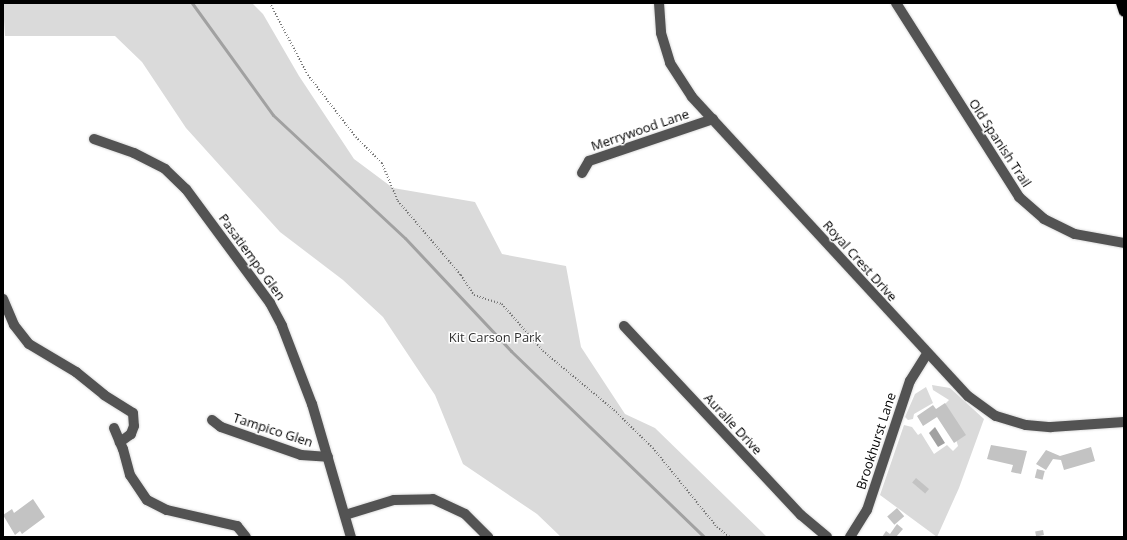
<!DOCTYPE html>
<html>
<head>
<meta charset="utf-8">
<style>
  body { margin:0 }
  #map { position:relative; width:1127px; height:540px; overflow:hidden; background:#fff; font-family:"Open Sans",sans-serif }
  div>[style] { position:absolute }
  .green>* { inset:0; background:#dadada }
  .water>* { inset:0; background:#a1a1a1 }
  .stream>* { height:3px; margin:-1.5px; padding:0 1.5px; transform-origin:1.5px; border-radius:1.5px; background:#a1a1a1 }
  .building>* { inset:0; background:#c3c3c3; transform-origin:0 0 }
  .path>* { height:1.5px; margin-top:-0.75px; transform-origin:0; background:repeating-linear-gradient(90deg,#757575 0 1px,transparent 0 3px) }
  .roads { filter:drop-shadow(0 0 1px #dbdbdb) drop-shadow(0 0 1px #dbdbdb) }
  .minor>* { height:10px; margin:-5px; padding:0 5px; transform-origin:5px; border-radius:5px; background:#535353 }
  .major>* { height:10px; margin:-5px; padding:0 5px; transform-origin:5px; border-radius:5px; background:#000 }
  span { translate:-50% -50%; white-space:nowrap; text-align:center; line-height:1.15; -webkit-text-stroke:3px #fff; paint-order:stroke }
  .street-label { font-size:13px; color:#000 }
  .park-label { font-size:13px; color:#313131 }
  .frame { position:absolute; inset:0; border:4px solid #000; pointer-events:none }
</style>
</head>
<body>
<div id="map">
  <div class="green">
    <div style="clip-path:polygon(3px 3px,252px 3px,263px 14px,299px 76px,354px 159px,393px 188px,475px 202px,502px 254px,566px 266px,581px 347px,625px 414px,655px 428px,767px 537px,561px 537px,537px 514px,463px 464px,435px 395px,383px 317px,343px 280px,280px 232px,186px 128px,142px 62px,115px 36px,5px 36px)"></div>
    <div style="clip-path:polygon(932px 385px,950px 388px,984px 419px,959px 488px,937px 537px,880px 495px,904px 425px,912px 427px,918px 435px,921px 433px,934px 454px,947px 445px,953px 451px,958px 446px,945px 404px,949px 400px,933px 390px)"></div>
    <div style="clip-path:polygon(926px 387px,933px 403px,914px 414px,913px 419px,908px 420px,905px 417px,915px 394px)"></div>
  </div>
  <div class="water">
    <div style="clip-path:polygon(935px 427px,945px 443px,938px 447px,929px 433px)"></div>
  </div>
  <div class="stream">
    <div style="left:192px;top:3px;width:138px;rotate:54.1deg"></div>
    <div style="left:273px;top:115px;width:180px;rotate:43deg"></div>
    <div style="left:405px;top:238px;width:155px;rotate:46.8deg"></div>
    <div style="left:511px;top:351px;width:268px;rotate:43.9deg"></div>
  </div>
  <div class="building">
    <div style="clip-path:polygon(945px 403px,966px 435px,954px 443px,937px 417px,923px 426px,917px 416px,933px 405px,936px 409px)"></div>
    <div style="clip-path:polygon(991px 445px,1027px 451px,1021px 474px,1011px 472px,1013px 465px,987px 459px)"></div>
    <div style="clip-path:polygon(1091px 447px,1095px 461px,1064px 470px,1061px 460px,1053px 459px,1046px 470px,1036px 464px,1046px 450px,1060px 456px)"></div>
    <div style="left:1037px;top:469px;width:8px;height:9px;rotate:14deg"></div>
    <div style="left:916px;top:478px;width:17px;height:6px;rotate:40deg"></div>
    <div style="clip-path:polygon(33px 499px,45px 517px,22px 534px,20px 531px,15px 535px,3px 515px,12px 509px,14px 513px)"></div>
    <div style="left:897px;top:508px;width:11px;height:13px;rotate:49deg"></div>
    <div style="clip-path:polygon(897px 524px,903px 529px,896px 537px,882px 537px,886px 531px,890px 534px)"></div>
    <div style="left:1043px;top:530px;width:5px;height:8px;rotate:79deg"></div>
  </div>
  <div class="path">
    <div style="left:270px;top:3px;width:81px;rotate:62.2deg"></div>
    <div style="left:308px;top:75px;width:78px;rotate:52.3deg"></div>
    <div style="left:356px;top:137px;width:37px;rotate:45deg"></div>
    <div style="left:382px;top:163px;width:41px;rotate:67.2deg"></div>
    <div style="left:398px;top:201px;width:97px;rotate:49.6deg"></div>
    <div style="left:461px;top:275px;width:24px;rotate:57deg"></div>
    <div style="left:474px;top:295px;width:29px;rotate:18deg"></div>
    <div style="left:502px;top:304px;width:62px;rotate:48.9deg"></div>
    <div style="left:543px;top:351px;width:92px;rotate:39.7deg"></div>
    <div style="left:614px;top:410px;width:54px;rotate:44.3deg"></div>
    <div style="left:653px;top:448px;width:102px;rotate:51deg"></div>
    <div style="left:717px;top:527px;width:16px;rotate:38deg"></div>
  </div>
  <div class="roads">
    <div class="minor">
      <div style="left:659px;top:3px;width:30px;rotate:86deg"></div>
      <div style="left:661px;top:33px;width:31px;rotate:73deg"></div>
      <div style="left:670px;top:63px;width:40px;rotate:57.1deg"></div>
      <div style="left:692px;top:97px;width:407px;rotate:47.3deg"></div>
      <div style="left:968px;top:396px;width:34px;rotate:36deg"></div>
      <div style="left:996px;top:416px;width:31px;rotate:17deg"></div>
      <div style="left:1026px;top:425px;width:25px;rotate:5deg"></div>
      <div style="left:1051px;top:427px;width:73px;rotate:-3.9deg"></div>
      <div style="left:896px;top:3px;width:230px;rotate:57.6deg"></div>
      <div style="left:1019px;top:197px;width:33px;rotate:41deg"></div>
      <div style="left:1044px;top:219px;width:34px;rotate:26deg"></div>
      <div style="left:1075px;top:234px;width:50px;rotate:10.4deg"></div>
      <div style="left:94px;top:139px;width:42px;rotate:19.3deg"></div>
      <div style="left:134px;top:153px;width:35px;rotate:27deg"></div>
      <div style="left:165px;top:169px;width:29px;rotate:44deg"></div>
      <div style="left:186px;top:189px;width:142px;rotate:53.6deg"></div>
      <div style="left:270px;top:303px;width:26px;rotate:62deg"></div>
      <div style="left:282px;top:326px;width:84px;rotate:69deg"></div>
      <div style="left:312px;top:404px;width:139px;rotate:73.7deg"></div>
      <div style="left:582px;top:173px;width:14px;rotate:-60deg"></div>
      <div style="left:589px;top:161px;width:131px;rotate:-18.7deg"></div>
      <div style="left:3px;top:299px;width:28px;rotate:67deg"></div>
      <div style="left:14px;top:325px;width:24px;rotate:52deg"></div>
      <div style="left:29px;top:344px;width:55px;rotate:30.8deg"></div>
      <div style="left:76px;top:372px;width:36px;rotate:39deg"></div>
      <div style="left:104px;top:395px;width:34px;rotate:32deg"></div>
      <div style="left:133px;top:413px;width:13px;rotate:86deg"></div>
      <div style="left:134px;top:426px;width:9px;rotate:111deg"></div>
      <div style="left:131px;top:434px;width:14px;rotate:144deg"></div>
      <div style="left:624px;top:326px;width:259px;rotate:46.9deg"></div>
      <div style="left:801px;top:515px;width:34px;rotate:40deg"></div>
      <div style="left:212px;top:420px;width:11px;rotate:38deg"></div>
      <div style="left:221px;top:427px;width:85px;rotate:19.3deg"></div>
      <div style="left:301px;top:455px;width:27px;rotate:4deg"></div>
      <div style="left:114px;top:428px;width:23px;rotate:67deg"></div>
      <div style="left:123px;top:449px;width:27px;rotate:75deg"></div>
      <div style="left:130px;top:475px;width:30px;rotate:56deg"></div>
      <div style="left:147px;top:500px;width:22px;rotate:27deg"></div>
      <div style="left:167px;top:510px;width:72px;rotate:12.9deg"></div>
      <div style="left:237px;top:526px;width:14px;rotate:51deg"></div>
      <div style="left:345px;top:515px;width:51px;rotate:-17deg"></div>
      <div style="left:394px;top:500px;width:39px;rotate:-1deg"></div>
      <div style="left:433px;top:499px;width:35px;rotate:25deg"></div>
      <div style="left:465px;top:514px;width:33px;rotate:45deg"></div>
      <div style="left:850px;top:537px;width:32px;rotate:-58deg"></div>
      <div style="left:867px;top:510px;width:136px;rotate:-71.6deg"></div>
      <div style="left:910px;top:381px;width:32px;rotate:-58deg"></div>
    </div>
    <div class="major">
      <div style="left:1121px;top:3px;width:9px;rotate:72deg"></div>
    </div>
  </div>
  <div class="street-label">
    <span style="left:640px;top:130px;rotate:-19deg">Merrywood Lane</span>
    <span style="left:1000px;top:143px;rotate:57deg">Old Spanish Trail</span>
    <span style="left:252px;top:257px;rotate:54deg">Pasatiempo Glen</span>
    <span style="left:860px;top:261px;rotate:48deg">Royal Crest Drive</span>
    <span style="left:733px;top:424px;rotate:47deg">Auralie Drive</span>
    <span style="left:273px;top:430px;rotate:18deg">Tampico Glen</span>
    <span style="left:876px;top:441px;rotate:-72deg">Brookhurst Lane</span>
  </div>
  <div class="park-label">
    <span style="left:495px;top:337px">Kit Carson Park</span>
  </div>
  <div class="frame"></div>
</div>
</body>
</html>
